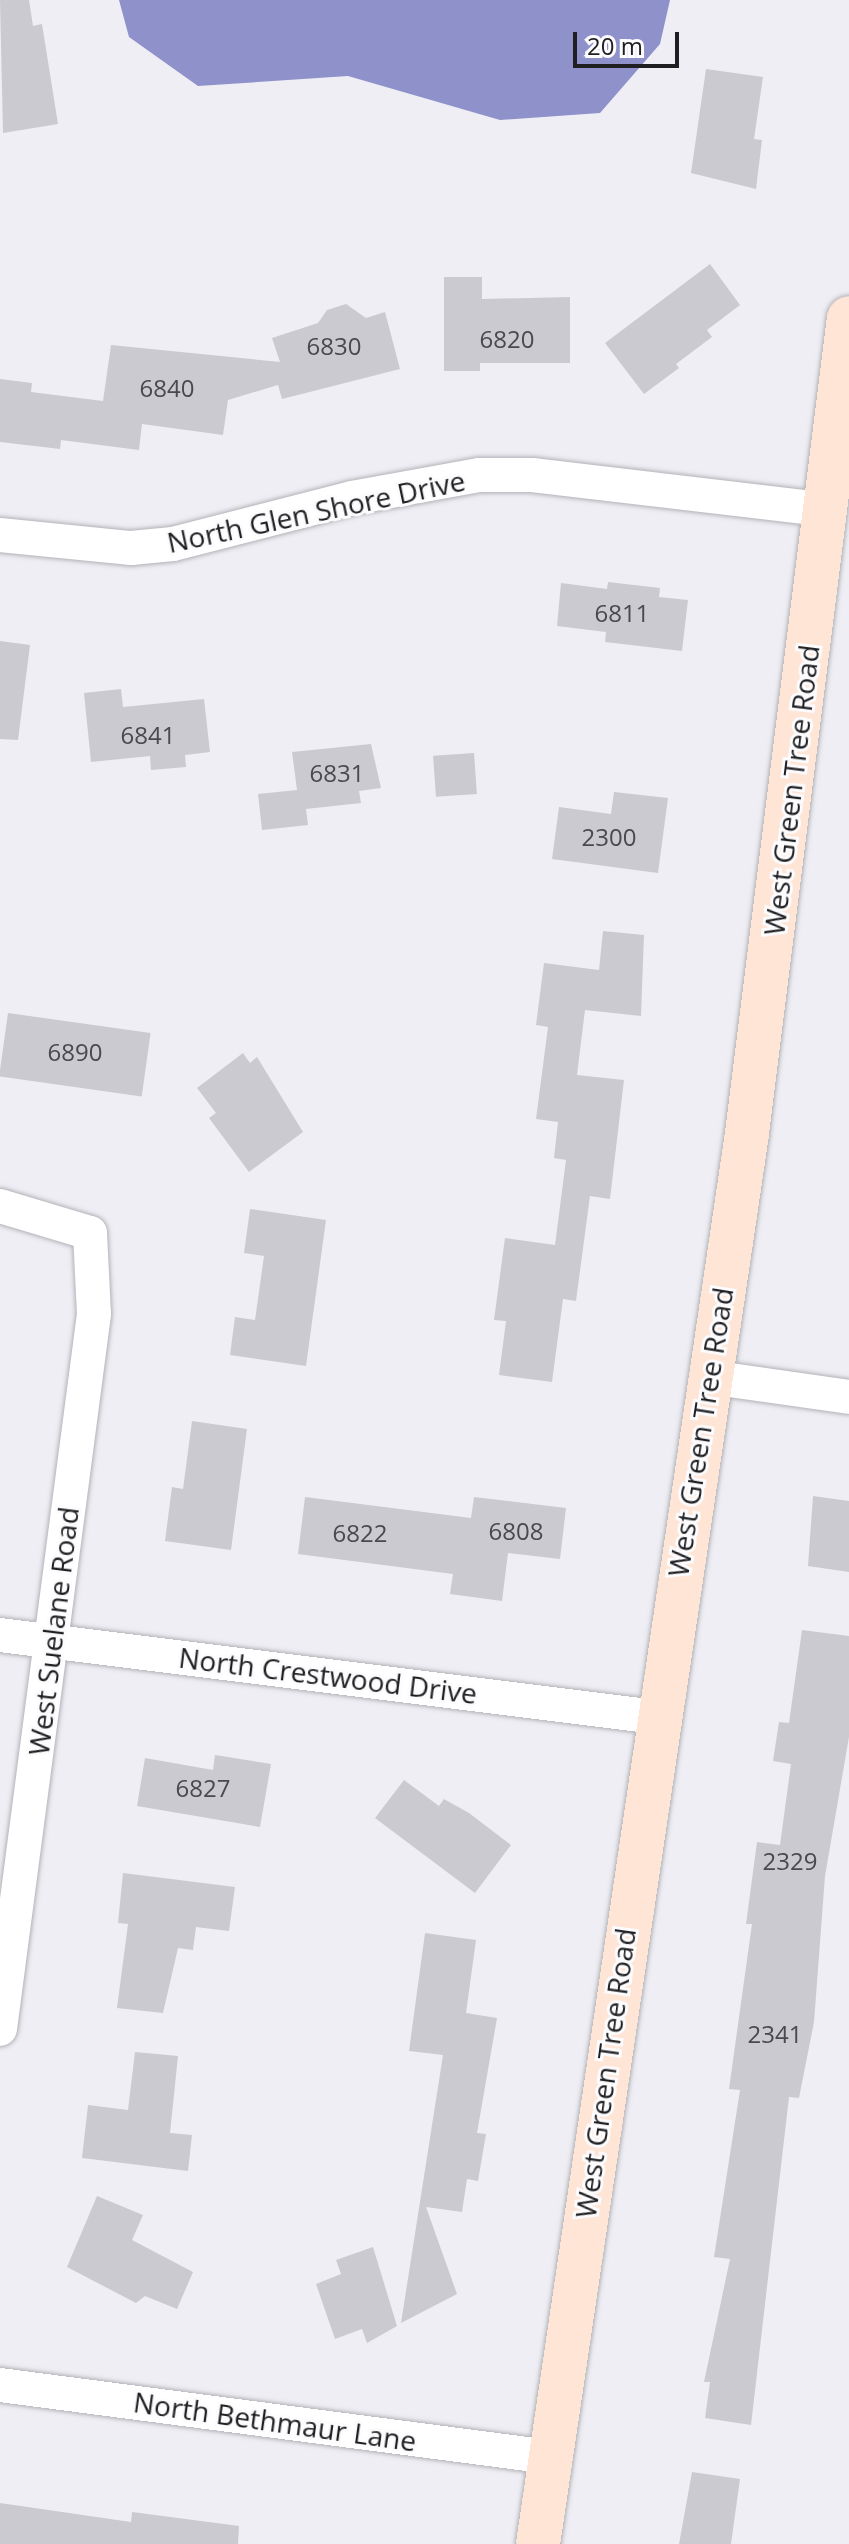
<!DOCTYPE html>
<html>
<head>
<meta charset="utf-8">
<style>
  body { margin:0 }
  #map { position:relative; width:849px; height:2544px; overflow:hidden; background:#eeeef4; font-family:"Open Sans",sans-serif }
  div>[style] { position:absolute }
  .water>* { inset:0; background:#8e91ca }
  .building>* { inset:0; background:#cacad0; transform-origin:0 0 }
  .roads { filter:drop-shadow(0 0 2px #b2b3b8) drop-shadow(0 0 2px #b2b3b8) }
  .street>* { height:34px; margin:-17px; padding:0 17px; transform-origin:17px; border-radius:17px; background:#fff }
  .secondary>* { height:44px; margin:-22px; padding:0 22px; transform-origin:22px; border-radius:22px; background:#fee5d6 }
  span { translate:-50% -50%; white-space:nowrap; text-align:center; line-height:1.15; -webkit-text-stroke:6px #fcfcfe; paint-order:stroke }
  .number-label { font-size:24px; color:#4a4a4d }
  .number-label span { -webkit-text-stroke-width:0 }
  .street-label { font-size:28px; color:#1f1f21 }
  .scale { position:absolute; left:573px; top:32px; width:106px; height:36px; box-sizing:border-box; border:4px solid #1f1f21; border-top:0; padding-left:10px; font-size:24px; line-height:28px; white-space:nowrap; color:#1f1f21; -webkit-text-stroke:6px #fcfcfe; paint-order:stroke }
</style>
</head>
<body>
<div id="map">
  <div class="water">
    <div style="clip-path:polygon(119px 0,670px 0,660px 44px,600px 113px,500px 120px,348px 76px,198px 86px,129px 37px)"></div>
  </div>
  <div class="building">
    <div style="clip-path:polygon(0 0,29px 0,33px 26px,42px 24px,58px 124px,3px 133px)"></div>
    <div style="clip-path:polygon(706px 69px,763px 77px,754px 139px,762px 140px,756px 189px,691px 173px)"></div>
    <div style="clip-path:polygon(710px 264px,740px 305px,707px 330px,712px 337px,676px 364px,679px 368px,644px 394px,605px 343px)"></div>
    <div style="clip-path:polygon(444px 277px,482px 277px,482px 299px,570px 297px,570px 363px,480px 363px,480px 371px,444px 371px)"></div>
    <div style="clip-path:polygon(346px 304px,366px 318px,385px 312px,400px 369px,282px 399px,278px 385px,228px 400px,223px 435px,142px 424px,139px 450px,61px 440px,60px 449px,0 442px,0 379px,32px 383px,31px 392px,103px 401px,111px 345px,280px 362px,272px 338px,318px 323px,327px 310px)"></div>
    <div style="clip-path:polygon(608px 582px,660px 588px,659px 597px,688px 600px,682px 651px,605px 642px,606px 632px,557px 626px,561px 583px,607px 589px)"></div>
    <div style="clip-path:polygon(0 641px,30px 645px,18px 740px,0 739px)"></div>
    <div style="clip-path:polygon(121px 689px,123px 707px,204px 699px,210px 752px,185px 755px,186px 767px,151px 770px,150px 756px,91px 762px,84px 693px)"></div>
    <div style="clip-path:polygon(371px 744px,381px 788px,359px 791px,361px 803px,306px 809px,308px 825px,262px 830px,258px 794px,297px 790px,292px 752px)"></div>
    <div style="left:474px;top:753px;width:41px;height:41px;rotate:86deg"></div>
    <div style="clip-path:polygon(614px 792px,668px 798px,658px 873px,552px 859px,559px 807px,611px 814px)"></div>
    <div style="clip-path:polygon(603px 931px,644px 935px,641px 1016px,585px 1010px,577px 1075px,624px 1080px,610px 1199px,590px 1196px,576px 1301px,563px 1299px,552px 1382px,499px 1375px,506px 1321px,494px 1320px,505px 1238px,555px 1245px,566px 1160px,554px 1158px,558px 1122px,536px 1119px,548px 1027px,536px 1025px,544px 963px,599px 970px)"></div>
    <div style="left:8px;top:1013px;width:144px;height:64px;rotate:8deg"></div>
    <div style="clip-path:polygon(243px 1053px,250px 1063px,257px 1057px,303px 1132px,249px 1172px,209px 1118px,216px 1113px,197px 1088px)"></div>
    <div style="clip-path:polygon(250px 1209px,326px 1220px,306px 1366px,230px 1355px,235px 1317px,255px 1320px,264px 1256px,244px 1253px)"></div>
    <div style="clip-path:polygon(192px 1421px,247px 1429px,231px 1550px,165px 1541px,172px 1487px,183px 1489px)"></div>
    <div style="clip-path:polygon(813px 1496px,849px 1501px,849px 1572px,808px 1566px)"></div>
    <div style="clip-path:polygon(305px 1497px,471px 1518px,474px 1497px,566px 1508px,560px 1559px,508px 1553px,502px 1601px,450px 1594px,453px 1574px,298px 1554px)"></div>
    <div style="clip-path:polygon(802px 1630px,849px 1636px,849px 1737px,825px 1876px,814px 2022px,799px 2098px,789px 2097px,751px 2425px,705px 2418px,710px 2382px,704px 2382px,730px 2259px,714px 2257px,740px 2090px,729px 2089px,752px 1924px,746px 1924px,757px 1842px,780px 1845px,791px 1764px,773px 1761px,779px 1722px,789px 1723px)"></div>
    <div style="clip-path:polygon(215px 1755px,271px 1764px,260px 1827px,137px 1806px,145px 1758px,213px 1770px)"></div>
    <div style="clip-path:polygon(404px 1780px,439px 1806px,444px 1799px,469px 1813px,511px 1845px,475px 1893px,375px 1818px)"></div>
    <div style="clip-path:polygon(123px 1873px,235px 1887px,229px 1931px,196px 1927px,193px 1950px,178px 1948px,163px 2013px,117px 2008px,128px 1924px,118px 1923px)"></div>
    <div style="clip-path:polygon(425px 1933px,476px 1940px,466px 2013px,497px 2018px,477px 2133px,486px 2134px,478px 2181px,467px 2179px,462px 2212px,426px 2207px,457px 2294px,401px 2323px,443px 2055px,409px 2051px)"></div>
    <div style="clip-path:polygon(135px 2052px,178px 2056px,170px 2133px,192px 2135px,188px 2171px,82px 2158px,88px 2105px,128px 2110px)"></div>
    <div style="clip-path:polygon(97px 2196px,143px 2215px,132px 2240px,193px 2272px,177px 2309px,145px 2296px,136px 2303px,67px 2267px)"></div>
    <div style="clip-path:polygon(373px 2247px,397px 2326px,367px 2343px,362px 2329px,335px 2339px,316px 2284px,341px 2274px,336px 2260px)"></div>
    <div style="clip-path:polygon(692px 2472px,740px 2479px,731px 2544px,679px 2544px)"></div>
    <div style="clip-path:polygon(0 2503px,131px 2522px,132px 2512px,239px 2526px,238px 2544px,0 2544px)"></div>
  </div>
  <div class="roads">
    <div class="street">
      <div style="left:0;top:535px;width:132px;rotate:5.7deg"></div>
      <div style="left:131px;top:548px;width:42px;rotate:-5.4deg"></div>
      <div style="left:173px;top:544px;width:185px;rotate:-14.4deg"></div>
      <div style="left:352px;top:498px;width:129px;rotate:-10.3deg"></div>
      <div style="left:479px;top:475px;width:53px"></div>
      <div style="left:532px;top:475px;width:292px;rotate:6.7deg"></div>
      <div style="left:0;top:1206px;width:94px;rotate:16.7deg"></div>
      <div style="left:90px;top:1233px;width:81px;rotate:87.2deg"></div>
      <div style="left:94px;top:1314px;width:721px;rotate:97.49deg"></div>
      <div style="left:709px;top:1377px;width:141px;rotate:8.1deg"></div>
      <div style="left:0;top:1635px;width:661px;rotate:7.13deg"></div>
      <div style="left:0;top:2385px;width:555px;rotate:7.46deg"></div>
    </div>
    <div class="secondary">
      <div style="left:538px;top:2544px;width:1426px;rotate:-81.57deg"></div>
      <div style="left:747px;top:1133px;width:821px;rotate:-82.87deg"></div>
    </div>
  </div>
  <div class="number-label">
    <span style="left:507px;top:339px">6820</span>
    <span style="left:334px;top:346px">6830</span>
    <span style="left:167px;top:388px">6840</span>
    <span style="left:622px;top:613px">6811</span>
    <span style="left:148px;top:735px">6841</span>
    <span style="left:337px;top:773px">6831</span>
    <span style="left:609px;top:837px">2300</span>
    <span style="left:75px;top:1052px">6890</span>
    <span style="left:516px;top:1531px">6808</span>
    <span style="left:360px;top:1533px">6822</span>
    <span style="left:203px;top:1788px">6827</span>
    <span style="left:790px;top:1861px">2329</span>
    <span style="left:775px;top:2034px">2341</span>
  </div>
  <div class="street-label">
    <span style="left:316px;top:511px;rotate:-12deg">North Glen Shore Drive</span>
    <span style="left:791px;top:790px;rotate:-83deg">West Green Tree Road</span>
    <span style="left:700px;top:1432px;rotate:-81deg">West Green Tree Road</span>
    <span style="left:53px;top:1631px;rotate:-83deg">West Suelane Road</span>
    <span style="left:328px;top:1675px;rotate:7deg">North Crestwood Drive</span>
    <span style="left:605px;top:2073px;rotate:-82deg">West Green Tree Road</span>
    <span style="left:275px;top:2421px;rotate:8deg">North Bethmaur Lane</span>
  </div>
  <div class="scale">20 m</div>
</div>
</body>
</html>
